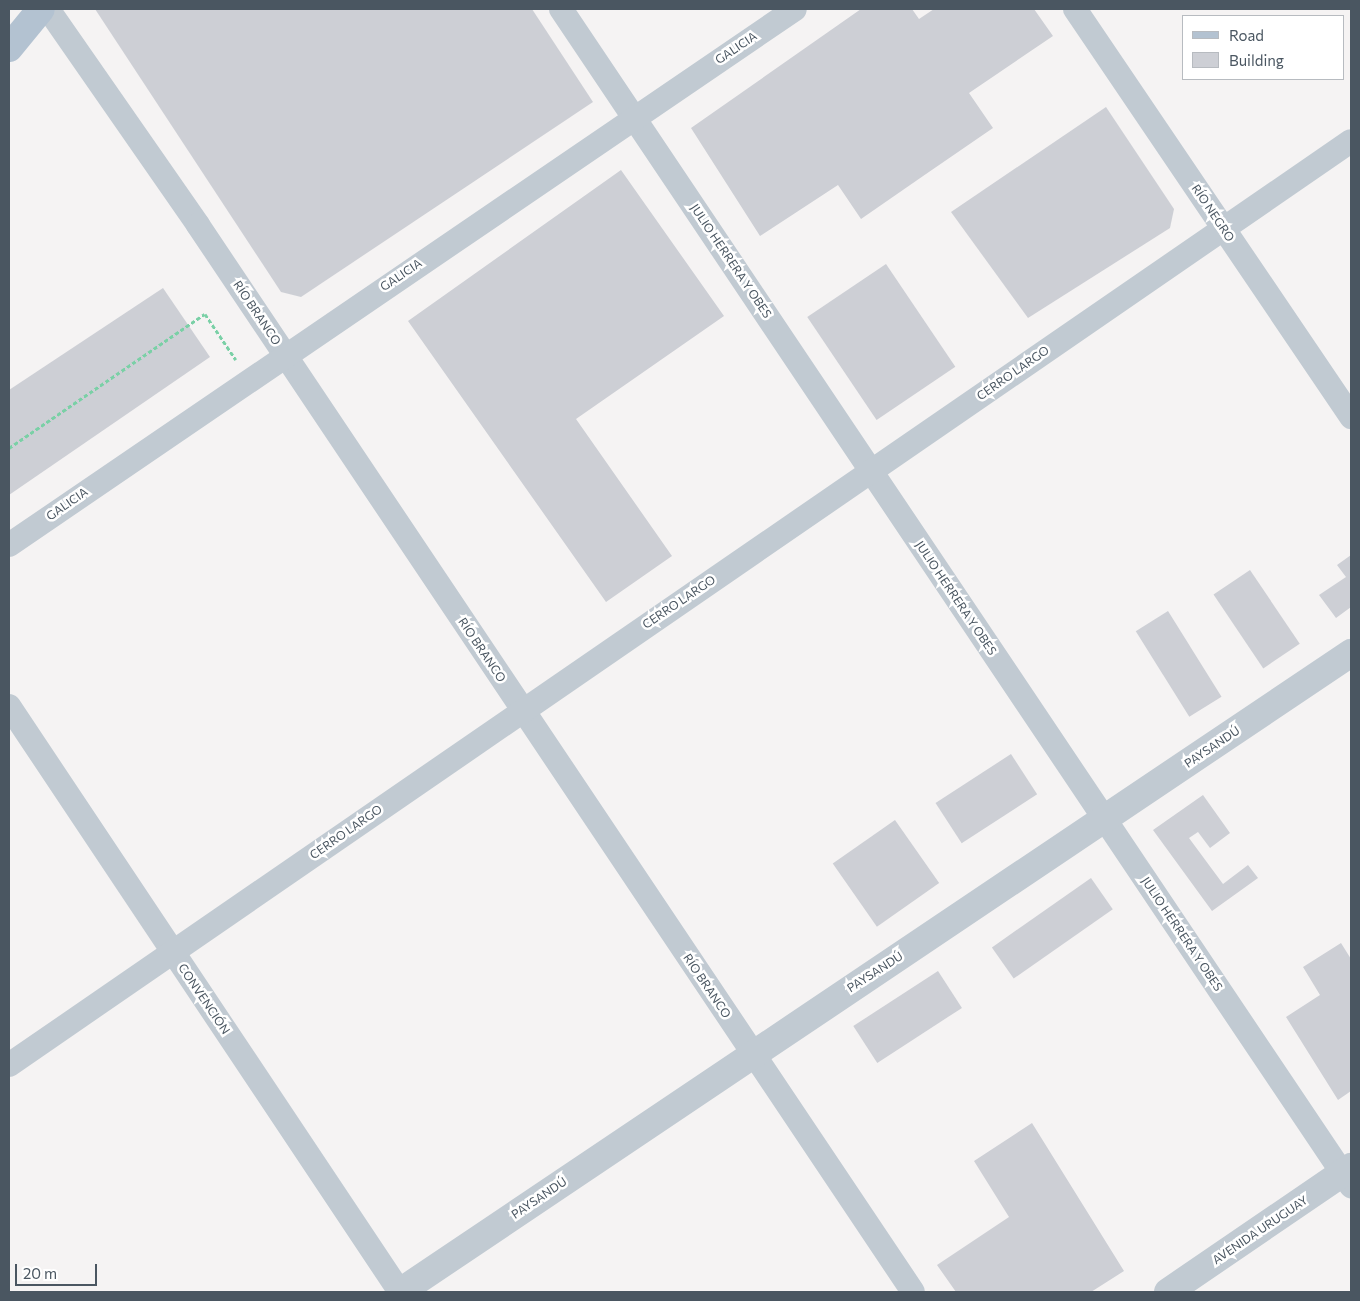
<!DOCTYPE html>
<html>
<head>
<meta charset="utf-8">
<style>
  body { margin:0 }
  #map { position:relative; width:1360px; height:1301px; overflow:hidden; background:#f5f3f3; font-family:Commissioner,sans-serif }
  div>[style] { position:absolute }
  .building>* { inset:0; background:#cdcfd5; transform-origin:0 0 }
  .path>* { height:3px; margin-top:-1.5px; transform-origin:0; background:repeating-linear-gradient(90deg,#7ad0a6 0 4px,transparent 0 6.5px) }
  .minor>* { height:24px; margin:-12px; padding:0 12px; transform-origin:12px; border-radius:12px; background:#c1cad2 }
  .tertiary>* { height:28px; margin:-14px; padding:0 14px; transform-origin:14px; border-radius:14px; background:#c1cad2 }
  .primary>* { height:28px; margin:-14px; padding:0 14px; transform-origin:14px; border-radius:14px; background:#b3c2d1 }
  span { translate:-50% -50%; white-space:nowrap; text-align:center; line-height:1.15; -webkit-text-stroke:5px #fff; paint-order:stroke }
  .street-label { font-size:12px; color:#4a5661 }
  .frame { position:absolute; inset:0; border:10px solid #4a5661; pointer-events:none }
  .legend { position:absolute; left:1182px; top:15px; width:162px; height:65px; box-sizing:border-box; background:#fff; border:1px solid #b7bbc0; margin:0; padding:6px 9px; list-style:none; font-size:15px; color:#4a5661 }
  .legend li { display:flex; align-items:center; gap:10px; height:25px }
  .legend b { width:25px; border:1px solid #b7bbc0 }
  .scale { position:absolute; left:15px; top:1264px; width:82px; height:22px; box-sizing:border-box; border:2px solid #4a5661; border-top:0; padding-left:6px; font-size:15px; line-height:18px; white-space:nowrap; color:#4a5661; -webkit-text-stroke:4px #fff; paint-order:stroke }
</style>
</head>
<body>
<div id="map">
  <div class="building">
    <div style="clip-path:polygon(95px 9px,532px 9px,593px 102px,301px 297px,281px 292px)"></div>
    <div style="clip-path:polygon(861px 9px,912px 9px,919px 19px,934px 9px,1034px 9px,1053px 36px,969px 93px,993px 128px,926px 174px,861px 219px,838px 185px,760px 236px,691px 128px)"></div>
    <div style="clip-path:polygon(1106px 107px,1174px 209px,1170px 228px,1028px 318px,951px 212px)"></div>
    <div style="clip-path:polygon(621px 170px,724px 316px,576px 419px,672px 556px,606px 602px,408px 321px)"></div>
    <div style="left:886px;top:264px;width:124px;height:95px;rotate:56deg"></div>
    <div style="clip-path:polygon(163px 288px,210px 357px,9px 495px,9px 390px)"></div>
    <div style="clip-path:polygon(1351px 555px,1351px 607px,1336px 618px,1319px 595px,1346px 577px,1337px 565px)"></div>
    <div style="left:1250px;top:570px;width:89px;height:44px;rotate:56deg"></div>
    <div style="left:1168px;top:611px;width:101px;height:38px;rotate:58deg"></div>
    <div style="left:1011px;top:754px;width:48px;height:90px;rotate:57deg"></div>
    <div style="clip-path:polygon(1203px 795px,1230px 833px,1210px 848px,1198px 832px,1189px 838px,1223px 884px,1248px 865px,1258px 878px,1212px 911px,1153px 830px)"></div>
    <div style="left:895px;top:820px;width:77px;height:76px;rotate:55deg"></div>
    <div style="left:1091px;top:878px;width:38px;height:121px;rotate:55deg"></div>
    <div style="clip-path:polygon(1341px 943px,1351px 959px,1351px 1091px,1338px 1100px,1286px 1017px,1320px 995px,1303px 967px)"></div>
    <div style="left:938px;top:971px;width:44px;height:101px;rotate:57deg"></div>
    <div style="clip-path:polygon(1032px 1123px,1124px 1271px,1091px 1292px,956px 1292px,937px 1265px,1009px 1217px,974px 1161px)"></div>
  </div>
  <div class="path">
    <div style="left:9px;top:448px;width:237px;rotate:-34.4deg"></div>
    <div style="left:205px;top:314px;width:55px;rotate:56deg"></div>
  </div>
  <div class="minor">
    <div style="left:48px;top:9px;width:263px;rotate:55.2deg"></div>
    <div style="left:198px;top:225px;width:1284px;rotate:56.17deg"></div>
    <div style="left:561px;top:9px;width:1418px;rotate:56.13deg"></div>
    <div style="left:1075px;top:9px;width:493px;rotate:55.9deg"></div>
    <div style="left:9px;top:545px;width:951px;rotate:-34.29deg"></div>
    <div style="left:9px;top:706px;width:704px;rotate:56.29deg"></div>
    <div style="left:9px;top:1065px;width:1629px;rotate:-34.55deg"></div>
  </div>
  <div class="tertiary">
    <div style="left:400px;top:1292px;width:1146px;rotate:-33.9deg"></div>
    <div style="left:1168px;top:1292px;width:222px;rotate:-34.3deg"></div>
  </div>
  <div class="primary">
    <div style="left:9px;top:48px;width:50px;rotate:-50.6deg"></div>
  </div>
  <div class="street-label">
    <span style="left:736px;top:48px;rotate:-34deg">GALICIA</span>
    <span style="left:1213px;top:213px;rotate:56deg">RÍO NEGRO</span>
    <span style="left:731px;top:261px;rotate:56deg">JULIO HERRERA Y OBES</span>
    <span style="left:401px;top:275px;rotate:-34deg">GALICIA</span>
    <span style="left:257px;top:313px;rotate:56deg">RÍO BRANCO</span>
    <span style="left:1013px;top:373px;rotate:-35deg">CERRO LARGO</span>
    <span style="left:67px;top:504px;rotate:-35deg">GALICIA</span>
    <span style="left:956px;top:598px;rotate:56deg">JULIO HERRERA Y OBES</span>
    <span style="left:679px;top:602px;rotate:-34deg">CERRO LARGO</span>
    <span style="left:482px;top:650px;rotate:56deg">RÍO BRANCO</span>
    <span style="left:1212px;top:747px;rotate:-34deg">PAYSANDÚ</span>
    <span style="left:346px;top:832px;rotate:-35deg">CERRO LARGO</span>
    <span style="left:1182px;top:934px;rotate:56deg">JULIO HERRERA Y OBES</span>
    <span style="left:875px;top:972px;rotate:-33deg">PAYSANDÚ</span>
    <span style="left:707px;top:986px;rotate:56deg">RÍO BRANCO</span>
    <span style="left:204px;top:999px;rotate:56deg">CONVENCIÓN</span>
    <span style="left:539px;top:1198px;rotate:-34deg">PAYSANDÚ</span>
    <span style="left:1260px;top:1230px;rotate:-34deg">AVENIDA URUGUAY</span>
  </div>
  <div class="frame"></div>
  <ul class="legend">
  <li><b style="height:6px;background:#b3c2d1"></b>Road</li>
  <li><b style="height:14px;background:#cdcfd5"></b>Building</li>
  </ul>
  <div class="scale">20 m</div>
</div>
</body>
</html>
